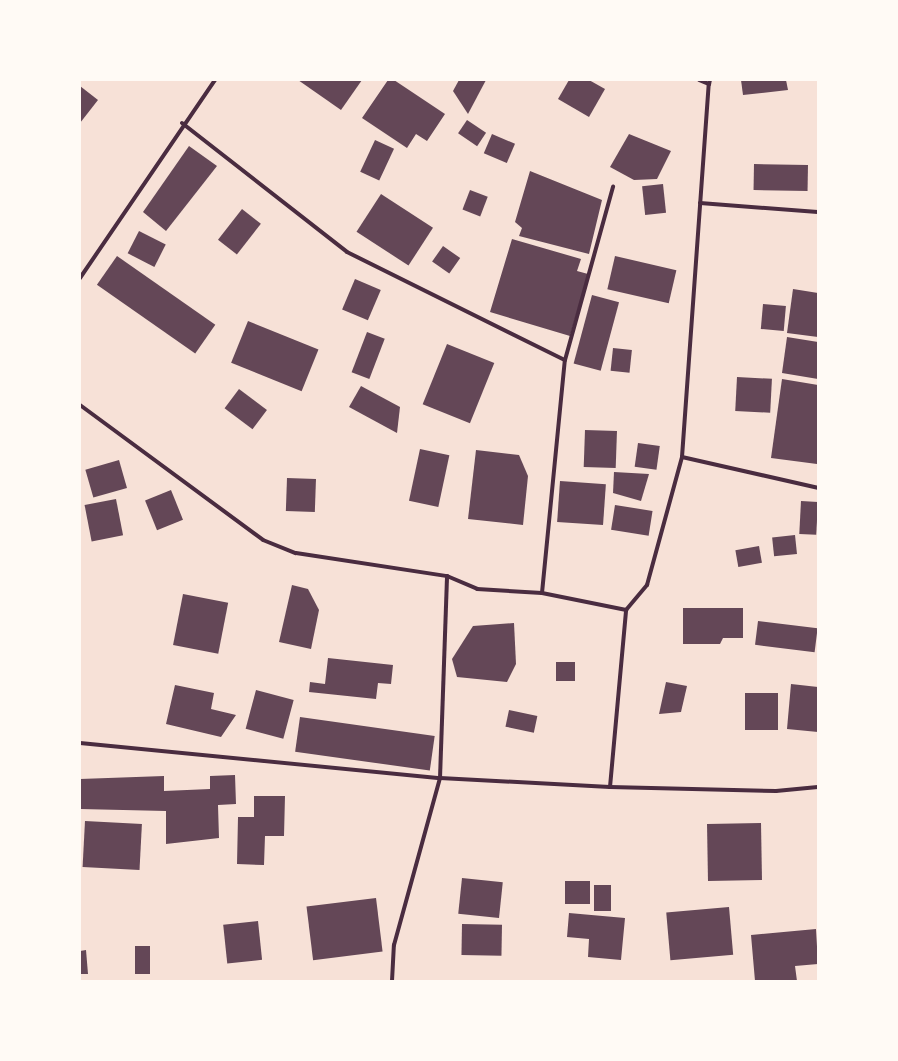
<!DOCTYPE html>
<html>
<head>
<meta charset="utf-8">
<style>
  body { margin:0 }
  #map { position:relative; width:898px; height:1061px; overflow:hidden; background:#f7e1d7; font-family:"Space Grotesk",sans-serif }
  div>[style] { position:absolute }
  .building>* { inset:0; background:#644757; transform-origin:0 0 }
  .service>* { height:4px; margin:-2px; padding:0 2px; transform-origin:2px; border-radius:2px; background:#4a2c40 }
  span { translate:-50% -50%; white-space:nowrap; text-align:center; line-height:1.15; -webkit-text-stroke:4px #fffaf5; paint-order:stroke }
  .frame { position:absolute; inset:0; border:81px solid #fffaf5; pointer-events:none }
</style>
</head>
<body>
<div id="map">
  <div class="building">
    <div style="clip-path:polygon(298px 80px,362px 80px,341px 110px)"></div>
    <div style="clip-path:polygon(388px 80px,394px 80px,445px 114px,427px 141px,416px 134px,407px 148px,362px 118px)"></div>
    <div style="clip-path:polygon(459px 80px,486px 80px,468px 114px,453px 91px)"></div>
    <div style="clip-path:polygon(569px 80px,589px 80px,605px 89px,589px 117px,558px 99px)"></div>
    <div style="clip-path:polygon(741px 80px,786px 80px,788px 90px,743px 95px)"></div>
    <div style="clip-path:polygon(80px 86px,98px 100px,80px 123px)"></div>
    <div style="left:467px;top:120px;width:23px;height:16px;rotate:34deg"></div>
    <div style="left:492px;top:134px;width:25px;height:21px;rotate:23deg"></div>
    <div style="clip-path:polygon(629px 134px,671px 151px,657px 179px,634px 180px,610px 167px)"></div>
    <div style="left:375px;top:140px;width:21px;height:35px;rotate:25deg"></div>
    <div style="clip-path:polygon(189px 146px,217px 166px,166px 231px,143px 212px)"></div>
    <div style="left:754px;top:164px;width:54px;height:26px;rotate:1deg"></div>
    <div style="clip-path:polygon(530px 171px,602px 200px,589px 254px,519px 236px,522px 228px,515px 222px)"></div>
    <div style="left:663px;top:184px;width:29px;height:21px;rotate:84deg"></div>
    <div style="left:470px;top:190px;width:19px;height:21px;rotate:21deg"></div>
    <div style="left:381px;top:194px;width:62px;height:45px;rotate:33deg"></div>
    <div style="left:242px;top:209px;width:24px;height:39px;rotate:38deg"></div>
    <div style="left:139px;top:231px;width:30px;height:25px;rotate:27deg"></div>
    <div style="clip-path:polygon(512px 239px,581px 259px,577px 271px,588px 274px,570px 336px,490px 312px)"></div>
    <div style="left:443px;top:246px;width:21px;height:19px;rotate:35deg"></div>
    <div style="left:117px;top:256px;width:120px;height:35px;rotate:35deg"></div>
    <div style="left:615px;top:256px;width:63px;height:34px;rotate:13deg"></div>
    <div style="left:355px;top:279px;width:28px;height:33px;rotate:23deg"></div>
    <div style="clip-path:polygon(793px 289px,818px 293px,818px 337px,787px 333px)"></div>
    <div style="left:592px;top:295px;width:28px;height:71px;rotate:15deg"></div>
    <div style="left:763px;top:304px;width:23px;height:25px;rotate:5deg"></div>
    <div style="left:248px;top:321px;width:76px;height:45px;rotate:22deg"></div>
    <div style="left:367px;top:332px;width:19px;height:43px;rotate:21deg"></div>
    <div style="clip-path:polygon(787px 337px,818px 342px,818px 379px,782px 373px)"></div>
    <div style="left:447px;top:344px;width:51px;height:65px;rotate:22deg"></div>
    <div style="left:613px;top:348px;width:19px;height:23px;rotate:6deg"></div>
    <div style="left:737px;top:377px;width:35px;height:34px;rotate:3deg"></div>
    <div style="clip-path:polygon(782px 379px,818px 385px,817px 464px,771px 458px)"></div>
    <div style="clip-path:polygon(361px 386px,400px 407px,397px 433px,349px 407px)"></div>
    <div style="left:239px;top:389px;width:35px;height:24px;rotate:37deg"></div>
    <div style="left:585px;top:430px;width:32px;height:37px;rotate:2deg"></div>
    <div style="left:638px;top:443px;width:22px;height:24px;rotate:8deg"></div>
    <div style="left:420px;top:449px;width:30px;height:53px;rotate:12deg"></div>
    <div style="clip-path:polygon(476px 450px,519px 455px,528px 476px,523px 525px,468px 519px)"></div>
    <div style="left:119px;top:460px;width:29px;height:35px;rotate:74deg"></div>
    <div style="clip-path:polygon(614px 472px,649px 474px,641px 501px,613px 493px)"></div>
    <div style="left:287px;top:478px;width:29px;height:33px;rotate:2deg"></div>
    <div style="left:560px;top:481px;width:46px;height:41px;rotate:4deg"></div>
    <div style="left:171px;top:490px;width:32px;height:28px;rotate:68deg"></div>
    <div style="left:116px;top:499px;width:37px;height:32px;rotate:79deg"></div>
    <div style="left:801px;top:501px;width:17px;height:33px;rotate:3deg"></div>
    <div style="left:615px;top:505px;width:38px;height:25px;rotate:9deg"></div>
    <div style="left:795px;top:535px;width:19px;height:23px;rotate:84deg"></div>
    <div style="left:759px;top:546px;width:17px;height:24px;rotate:80deg"></div>
    <div style="clip-path:polygon(292px 585px,308px 589px,319px 610px,311px 649px,279px 642px)"></div>
    <div style="left:183px;top:594px;width:46px;height:52px;rotate:11deg"></div>
    <div style="clip-path:polygon(683px 608px,743px 608px,743px 638px,723px 638px,720px 644px,683px 644px)"></div>
    <div style="left:758px;top:621px;width:60px;height:24px;rotate:7deg"></div>
    <div style="clip-path:polygon(514px 623px,516px 664px,507px 682px,457px 677px,452px 659px,473px 626px)"></div>
    <div style="clip-path:polygon(328px 658px,393px 665px,391px 684px,378px 683px,376px 699px,309px 692px,310px 682px,325px 684px)"></div>
    <div style="left:556px;top:662px;width:19px;height:19px"></div>
    <div style="clip-path:polygon(666px 682px,687px 686px,681px 712px,659px 714px)"></div>
    <div style="clip-path:polygon(791px 684px,818px 687px,818px 732px,787px 729px)"></div>
    <div style="clip-path:polygon(175px 685px,214px 693px,211px 709px,236px 715px,221px 737px,166px 724px)"></div>
    <div style="left:256px;top:690px;width:39px;height:40px;rotate:15deg"></div>
    <div style="left:745px;top:693px;width:33px;height:37px"></div>
    <div style="left:509px;top:710px;width:29px;height:17px;rotate:12deg"></div>
    <div style="left:300px;top:717px;width:136px;height:35px;rotate:8deg"></div>
    <div style="clip-path:polygon(235px 775px,236px 804px,218px 805px,219px 838px,166px 844px,166px 811px,80px 809px,80px 779px,164px 776px,164px 791px,210px 789px,210px 776px)"></div>
    <div style="clip-path:polygon(254px 796px,285px 796px,284px 836px,265px 836px,264px 865px,237px 864px,238px 817px,254px 817px)"></div>
    <div style="left:85px;top:821px;width:57px;height:46px;rotate:3deg"></div>
    <div style="left:761px;top:823px;width:57px;height:54px;rotate:89deg"></div>
    <div style="left:462px;top:878px;width:41px;height:36px;rotate:6deg"></div>
    <div style="left:565px;top:881px;width:25px;height:23px"></div>
    <div style="left:594px;top:885px;width:17px;height:26px"></div>
    <div style="left:376px;top:898px;width:54px;height:70px;rotate:83deg"></div>
    <div style="left:729px;top:907px;width:48px;height:63px;rotate:85deg"></div>
    <div style="clip-path:polygon(569px 913px,625px 918px,621px 960px,588px 957px,589px 939px,567px 937px)"></div>
    <div style="left:258px;top:921px;width:39px;height:35px;rotate:84deg"></div>
    <div style="left:462px;top:924px;width:40px;height:31px;rotate:1deg"></div>
    <div style="clip-path:polygon(816px 929px,818px 964px,795px 966px,797px 981px,755px 981px,751px 935px)"></div>
    <div style="left:135px;top:946px;width:15px;height:28px"></div>
    <div style="clip-path:polygon(86px 950px,88px 974px,80px 974px,80px 951px)"></div>
  </div>
  <div class="service">
    <div style="left:699px;top:80px;width:11px;rotate:22deg"></div>
    <div style="left:709px;top:84px;width:4px;rotate:-76deg"></div>
    <div style="left:182px;top:123px;width:209px;rotate:38deg"></div>
    <div style="left:347px;top:252px;width:243px;rotate:26.4deg"></div>
    <div style="left:700px;top:203px;width:118px;rotate:4.4deg"></div>
    <div style="left:80px;top:278px;width:240px;rotate:-55.7deg"></div>
    <div style="left:80px;top:405px;width:227px;rotate:36.4deg"></div>
    <div style="left:263px;top:540px;width:35px;rotate:22deg"></div>
    <div style="left:296px;top:553px;width:153px;rotate:8.7deg"></div>
    <div style="left:447px;top:576px;width:33px;rotate:23deg"></div>
    <div style="left:477px;top:589px;width:65px;rotate:3.5deg"></div>
    <div style="left:542px;top:593px;width:86px;rotate:11.4deg"></div>
    <div style="left:626px;top:610px;width:33px;rotate:-50deg"></div>
    <div style="left:647px;top:585px;width:133px;rotate:-74.7deg"></div>
    <div style="left:682px;top:457px;width:374px;rotate:-85.9deg"></div>
    <div style="left:682px;top:457px;width:139px;rotate:12.8deg"></div>
    <div style="left:542px;top:593px;width:234px;rotate:-84.4deg"></div>
    <div style="left:565px;top:360px;width:180px;rotate:-74.5deg"></div>
    <div style="left:80px;top:743px;width:362px;rotate:5.6deg"></div>
    <div style="left:440px;top:778px;width:170px;rotate:3deg"></div>
    <div style="left:610px;top:787px;width:166px;rotate:1.4deg"></div>
    <div style="left:776px;top:791px;width:42px;rotate:-5.4deg"></div>
    <div style="left:610px;top:787px;width:178px;rotate:-84.8deg"></div>
    <div style="left:392px;top:981px;width:36px;rotate:-87deg"></div>
    <div style="left:394px;top:945px;width:173px;rotate:-74.6deg"></div>
    <div style="left:440px;top:778px;width:202px;rotate:-88deg"></div>
  </div>
  <div class="frame"></div>
</div>
</body>
</html>
